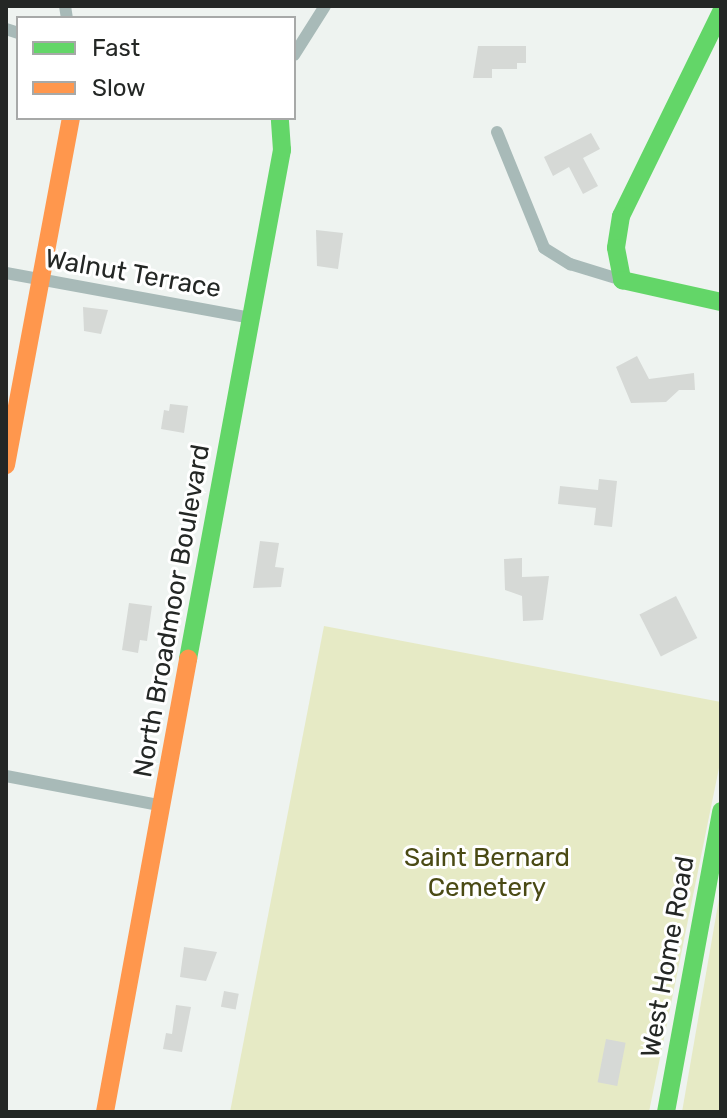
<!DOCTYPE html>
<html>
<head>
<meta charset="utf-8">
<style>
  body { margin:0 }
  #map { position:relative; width:727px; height:1118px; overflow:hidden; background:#eef3f0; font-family:Rubik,sans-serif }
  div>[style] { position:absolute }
  .green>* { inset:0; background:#e6eac5 }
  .building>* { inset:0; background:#d6d9d6; transform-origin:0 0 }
  .street>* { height:12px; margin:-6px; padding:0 6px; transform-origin:6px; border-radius:6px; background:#a8bab8 }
  .fast>* { height:18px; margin:-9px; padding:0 9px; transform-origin:9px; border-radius:9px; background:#63d668 }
  .slow>* { height:18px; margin:-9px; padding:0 9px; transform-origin:9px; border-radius:9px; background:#ff974d }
  span { translate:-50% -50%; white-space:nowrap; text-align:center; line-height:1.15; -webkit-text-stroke:6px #fff; paint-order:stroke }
  .street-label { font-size:26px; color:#242725 }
  .park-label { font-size:26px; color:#4a4a14 }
  .frame { position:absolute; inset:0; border:8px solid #242725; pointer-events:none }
  .legend { position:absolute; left:16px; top:16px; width:280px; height:104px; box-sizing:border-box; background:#fff; border:2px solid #a7a9a8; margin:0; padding:10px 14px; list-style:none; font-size:24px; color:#242725 }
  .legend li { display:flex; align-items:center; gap:16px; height:40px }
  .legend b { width:40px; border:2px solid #a7a9a8 }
</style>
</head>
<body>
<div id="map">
  <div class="green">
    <div style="clip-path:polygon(324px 626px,721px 702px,721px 758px,649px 1112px,230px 1112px)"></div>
    <div style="clip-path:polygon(721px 887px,721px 1112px,682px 1112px)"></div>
  </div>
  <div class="building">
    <div style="clip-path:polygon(478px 46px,526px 46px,526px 63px,517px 63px,517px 69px,492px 69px,492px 78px,473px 78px)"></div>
    <div style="clip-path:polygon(591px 133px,600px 149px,583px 158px,598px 186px,583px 194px,569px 167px,553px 176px,544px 157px)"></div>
    <div style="clip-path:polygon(316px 230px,343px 233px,338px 269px,317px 266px)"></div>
    <div style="clip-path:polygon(83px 307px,108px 310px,101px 334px,84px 331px)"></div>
    <div style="clip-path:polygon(637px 356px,649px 379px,694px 373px,695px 390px,679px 390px,666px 402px,631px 403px,616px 367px)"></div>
    <div style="clip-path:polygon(170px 404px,188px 406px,184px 433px,161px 429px,164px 410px,169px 411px)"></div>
    <div style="clip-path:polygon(599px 479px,617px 481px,612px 527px,594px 525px,596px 508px,558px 504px,560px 486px,598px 490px)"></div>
    <div style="clip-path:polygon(260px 541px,279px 543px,275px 567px,284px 568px,281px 587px,253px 588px)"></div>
    <div style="clip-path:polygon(522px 558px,522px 577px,549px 576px,543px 620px,523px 621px,522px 596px,505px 590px,504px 559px)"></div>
    <div style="left:676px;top:596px;width:47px;height:41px;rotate:63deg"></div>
    <div style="clip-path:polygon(129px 603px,152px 606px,147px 641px,140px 640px,138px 653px,122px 650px)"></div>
    <div style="clip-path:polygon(184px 947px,217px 952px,206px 981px,180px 977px)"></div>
    <div style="left:224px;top:991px;width:15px;height:16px;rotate:11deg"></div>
    <div style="clip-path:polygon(176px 1005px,191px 1007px,182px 1052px,163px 1049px,166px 1033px,172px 1034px)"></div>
    <div style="left:606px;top:1039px;width:20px;height:44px;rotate:11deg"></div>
  </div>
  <div class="street">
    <div style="left:65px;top:6px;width:12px;rotate:81deg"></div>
    <div style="left:6px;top:29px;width:13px;rotate:18deg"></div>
    <div style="left:294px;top:55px;width:58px;rotate:-57.7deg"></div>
    <div style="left:497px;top:132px;width:125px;rotate:67.9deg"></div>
    <div style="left:544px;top:248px;width:31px;rotate:32deg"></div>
    <div style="left:570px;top:264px;width:54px;rotate:17.1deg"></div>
    <div style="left:6px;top:273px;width:250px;rotate:10.4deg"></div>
    <div style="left:6px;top:776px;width:160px;rotate:10.8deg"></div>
  </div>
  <div class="fast">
    <div style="left:721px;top:12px;width:227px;rotate:116.1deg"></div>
    <div style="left:621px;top:216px;width:32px;rotate:99deg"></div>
    <div style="left:616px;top:248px;width:33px;rotate:79deg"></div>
    <div style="left:622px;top:280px;width:101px;rotate:12.5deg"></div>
    <div style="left:188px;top:659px;width:518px;rotate:-79.54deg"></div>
    <div style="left:282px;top:150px;width:32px;rotate:-94deg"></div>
    <div style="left:666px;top:1112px;width:306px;rotate:-79.6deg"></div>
  </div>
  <div class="slow">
    <div style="left:6px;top:465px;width:353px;rotate:-79.4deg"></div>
    <div style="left:105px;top:1112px;width:461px;rotate:-79.6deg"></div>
  </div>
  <div class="street-label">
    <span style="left:133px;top:274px;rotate:10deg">Walnut Terrace</span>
    <span style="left:172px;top:611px;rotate:-80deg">North Broadmoor Boulevard</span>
    <span style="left:668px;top:957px;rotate:-80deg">West Home Road</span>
  </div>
  <div class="park-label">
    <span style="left:487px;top:873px">Saint Bernard<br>Cemetery</span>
  </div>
  <div class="frame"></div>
  <ul class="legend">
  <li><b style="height:10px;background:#63d668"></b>Fast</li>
  <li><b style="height:10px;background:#ff974d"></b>Slow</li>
  </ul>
</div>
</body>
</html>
